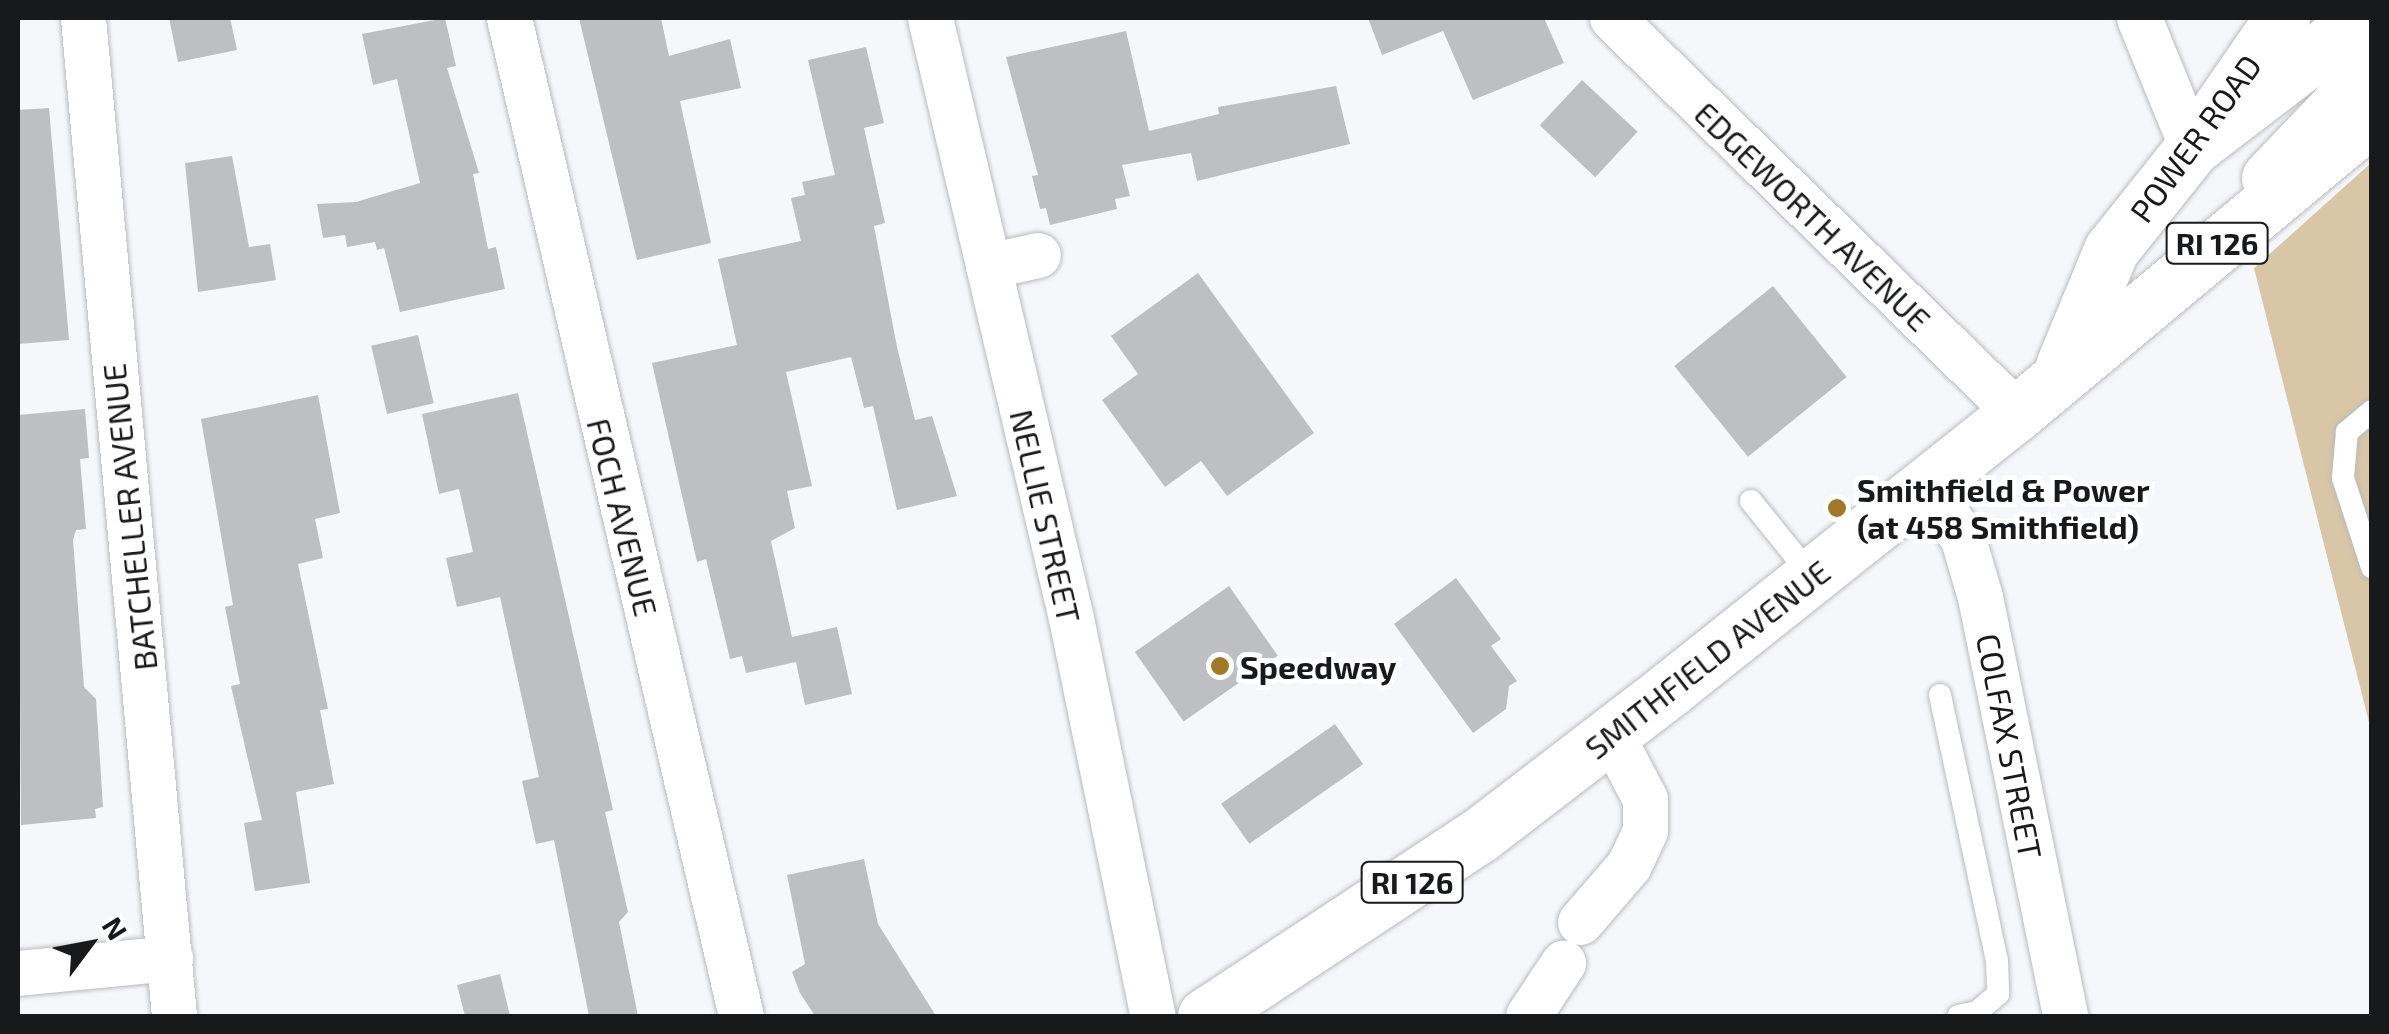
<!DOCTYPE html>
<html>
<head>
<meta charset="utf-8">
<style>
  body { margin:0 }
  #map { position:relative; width:2389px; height:1034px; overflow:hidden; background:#f5f7fa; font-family:"Exo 2",sans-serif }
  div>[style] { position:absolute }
  .green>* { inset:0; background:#d9c6a6 }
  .building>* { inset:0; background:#bdbfc2; transform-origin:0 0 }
  .roads { filter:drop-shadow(0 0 2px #b9bbbd) drop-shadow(0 0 2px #b9bbbd) }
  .service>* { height:22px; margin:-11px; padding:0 11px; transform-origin:11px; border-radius:11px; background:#fff }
  .minor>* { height:45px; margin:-22.5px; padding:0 22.5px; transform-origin:22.5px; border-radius:22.5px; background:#fff }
  .tertiary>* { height:55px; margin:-27.5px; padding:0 27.5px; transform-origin:27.5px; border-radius:27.5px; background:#fff }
  .primary>* { height:55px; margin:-27.5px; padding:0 27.5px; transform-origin:27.5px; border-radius:27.5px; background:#fff }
  .dots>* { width:28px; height:28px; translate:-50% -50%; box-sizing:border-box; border:5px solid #fff; border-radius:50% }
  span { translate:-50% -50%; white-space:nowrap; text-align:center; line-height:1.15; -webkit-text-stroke:10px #fff; paint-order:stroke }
  .shield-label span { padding:2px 8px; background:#fff; border:2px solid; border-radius:8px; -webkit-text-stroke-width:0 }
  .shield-label { font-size:30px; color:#18191a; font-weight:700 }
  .street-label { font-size:32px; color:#18191a }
  .poi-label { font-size:32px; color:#18191a; font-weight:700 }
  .left { translate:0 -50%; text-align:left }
  .frame { position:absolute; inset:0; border:20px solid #18191a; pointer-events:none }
  .north { position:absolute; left:40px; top:894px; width:100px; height:100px; -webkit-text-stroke:8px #fff; paint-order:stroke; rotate:58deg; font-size:28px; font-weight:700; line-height:40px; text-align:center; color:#18191a }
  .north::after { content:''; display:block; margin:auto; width:35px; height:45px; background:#18191a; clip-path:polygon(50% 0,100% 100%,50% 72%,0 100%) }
</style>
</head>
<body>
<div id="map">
  <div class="green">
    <div style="clip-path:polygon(2371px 163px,2371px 730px,2254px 268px)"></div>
  </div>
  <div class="building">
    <div style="clip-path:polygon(169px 18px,230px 18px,237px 50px,178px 62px)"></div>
    <div style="clip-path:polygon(445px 18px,456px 66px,447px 68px,479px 173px,473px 174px,488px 249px,496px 247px,505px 289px,400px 312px,384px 248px,377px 250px,375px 242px,347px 247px,345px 235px,323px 238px,317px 204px,356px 202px,420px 183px,397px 79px,373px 85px,362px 34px)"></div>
    <div style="clip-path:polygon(579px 18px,661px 18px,669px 56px,730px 39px,741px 88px,680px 101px,711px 243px,637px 260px)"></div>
    <div style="clip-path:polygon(1368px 18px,1544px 18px,1564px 63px,1473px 100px,1443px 31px,1382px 55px)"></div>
    <div style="clip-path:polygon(1126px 31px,1149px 131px,1219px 114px,1218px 107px,1336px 86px,1350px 144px,1197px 181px,1191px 153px,1122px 165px,1130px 196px,1115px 199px,1117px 209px,1050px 225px,1046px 208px,1040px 209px,1032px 176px,1038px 175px,1006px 57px)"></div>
    <div style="clip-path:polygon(866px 47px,884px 123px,864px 128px,885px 223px,874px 226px,897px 347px,915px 420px,932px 416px,957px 496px,897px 510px,873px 406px,864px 408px,851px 357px,786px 372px,812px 486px,787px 491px,795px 528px,771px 541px,792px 637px,837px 627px,852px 694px,805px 705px,796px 662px,746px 673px,742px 656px,730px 659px,706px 559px,697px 562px,652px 363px,737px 345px,718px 259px,801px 241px,791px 198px,805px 195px,802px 182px,835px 175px,808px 60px)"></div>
    <div style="left:1582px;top:80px;width:76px;height:62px;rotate:43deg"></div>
    <div style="clip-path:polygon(49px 108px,69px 340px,18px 344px,18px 110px)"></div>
    <div style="clip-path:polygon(232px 156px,249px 247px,270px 244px,276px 280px,198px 292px,185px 163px)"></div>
    <div style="clip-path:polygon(1198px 273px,1314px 433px,1227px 496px,1201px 461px,1165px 487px,1102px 400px,1138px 374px,1111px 336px)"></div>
    <div style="left:1773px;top:286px;width:117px;height:127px;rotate:51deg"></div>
    <div style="left:418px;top:335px;width:70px;height:48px;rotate:77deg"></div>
    <div style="clip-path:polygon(518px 393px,613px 810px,605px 812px,628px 912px,619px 922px,638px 1016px,589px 1016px,554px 840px,536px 844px,522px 781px,539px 777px,500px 597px,457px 607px,446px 558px,473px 552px,459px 489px,439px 494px,422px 414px)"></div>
    <div style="clip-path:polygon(318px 395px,340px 513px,315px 519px,323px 558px,298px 564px,328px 709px,320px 710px,334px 784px,296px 792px,310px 883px,255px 891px,244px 823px,262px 820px,231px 686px,240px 684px,225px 607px,233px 605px,201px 419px)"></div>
    <div style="clip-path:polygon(85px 409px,89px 458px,80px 459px,86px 529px,76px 530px,73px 540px,84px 687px,96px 699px,103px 807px,95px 809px,96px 818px,21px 825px,18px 415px)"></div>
    <div style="clip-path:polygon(1456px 578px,1501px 639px,1491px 646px,1517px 681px,1509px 686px,1506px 709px,1473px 733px,1394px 624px)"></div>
    <div style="left:1229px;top:586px;width:85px;height:115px;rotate:55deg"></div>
    <div style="left:1335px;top:724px;width:49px;height:139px;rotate:55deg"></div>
    <div style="clip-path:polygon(864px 859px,878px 924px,936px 1016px,815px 1016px,800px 993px,792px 972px,805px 964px,787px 875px)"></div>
    <div style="clip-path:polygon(500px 974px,510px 1016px,465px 1016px,457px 985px)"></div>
  </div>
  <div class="roads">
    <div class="service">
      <div style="left:2372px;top:411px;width:33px;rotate:140deg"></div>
      <div style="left:2347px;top:432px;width:46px;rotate:95deg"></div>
      <div style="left:2343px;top:478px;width:94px;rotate:72deg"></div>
      <div style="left:1751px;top:501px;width:99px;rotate:51.2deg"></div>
      <div style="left:1940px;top:695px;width:271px;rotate:77.9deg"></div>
      <div style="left:1997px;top:960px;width:34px;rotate:88deg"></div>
      <div style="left:1998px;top:994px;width:28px;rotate:139deg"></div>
      <div style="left:1977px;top:1012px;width:19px;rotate:168deg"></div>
    </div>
    <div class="minor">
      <div style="left:83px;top:18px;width:1002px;rotate:84.79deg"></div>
      <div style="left:509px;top:18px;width:1025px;rotate:76.91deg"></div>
      <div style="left:930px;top:18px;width:616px;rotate:76.78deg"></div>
      <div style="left:1071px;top:618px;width:406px;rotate:78.4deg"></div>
      <div style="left:1612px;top:18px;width:566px;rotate:44.28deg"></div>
      <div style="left:2139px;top:18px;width:140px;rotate:67.8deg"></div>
      <div style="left:988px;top:266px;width:51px;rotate:-12.4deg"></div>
      <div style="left:1928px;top:485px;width:64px;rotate:57.1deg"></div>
      <div style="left:1963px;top:539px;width:60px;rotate:73.7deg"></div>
      <div style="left:1980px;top:597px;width:428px;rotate:78.5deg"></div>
      <div style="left:1580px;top:922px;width:75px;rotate:-49.3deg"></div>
      <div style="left:1629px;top:865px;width:38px;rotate:-65deg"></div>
      <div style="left:1645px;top:830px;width:31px;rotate:-90deg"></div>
      <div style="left:1645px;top:799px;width:73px;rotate:-117.6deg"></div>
      <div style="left:18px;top:973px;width:153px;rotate:-5.6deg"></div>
      <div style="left:1528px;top:1016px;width:64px;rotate:-56.6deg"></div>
    </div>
    <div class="tertiary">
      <div style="left:2202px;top:134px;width:141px;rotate:-55.4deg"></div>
      <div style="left:2269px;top:178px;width:97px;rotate:-46.3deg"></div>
      <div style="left:2336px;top:108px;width:61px;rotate:-53.7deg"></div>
    </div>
    <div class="primary">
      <div style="left:2063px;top:366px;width:126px;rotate:-67.5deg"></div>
      <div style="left:2111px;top:250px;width:130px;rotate:-51.5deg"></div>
      <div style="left:2192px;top:148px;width:214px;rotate:-37.4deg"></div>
      <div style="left:1205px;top:1016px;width:331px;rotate:-33.4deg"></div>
      <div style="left:1481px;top:834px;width:240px;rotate:-37.5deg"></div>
      <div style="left:1671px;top:688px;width:442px;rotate:-38.5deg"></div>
      <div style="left:2017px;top:413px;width:462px;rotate:-39.8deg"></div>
    </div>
  </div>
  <div class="dots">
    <div style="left:1837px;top:508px;background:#a07826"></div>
    <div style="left:1220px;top:666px;background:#a07826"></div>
  </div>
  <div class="shield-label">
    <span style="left:2217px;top:243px">RI 126</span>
    <span style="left:1412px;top:882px">RI 126</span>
  </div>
  <div class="street-label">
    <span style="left:2195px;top:138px;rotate:-54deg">POWER ROAD</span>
    <span style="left:1813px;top:216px;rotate:44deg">EDGEWORTH AVENUE</span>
    <span style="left:1046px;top:516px;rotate:77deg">NELLIE STREET</span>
    <span style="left:129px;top:517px;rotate:-96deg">BATCHELLER AVENUE</span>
    <span style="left:623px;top:517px;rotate:76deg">FOCH AVENUE</span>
    <span style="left:1707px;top:659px;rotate:-38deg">SMITHFIELD AVENUE</span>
    <span style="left:2010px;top:746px;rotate:79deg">COLFAX STREET</span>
  </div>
  <div class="poi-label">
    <span class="left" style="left:1857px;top:508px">Smithfield &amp; Power<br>(at 458 Smithfield)</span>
    <span class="left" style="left:1240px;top:666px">Speedway</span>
  </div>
  <div class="frame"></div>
  <div class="north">N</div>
</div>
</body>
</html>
